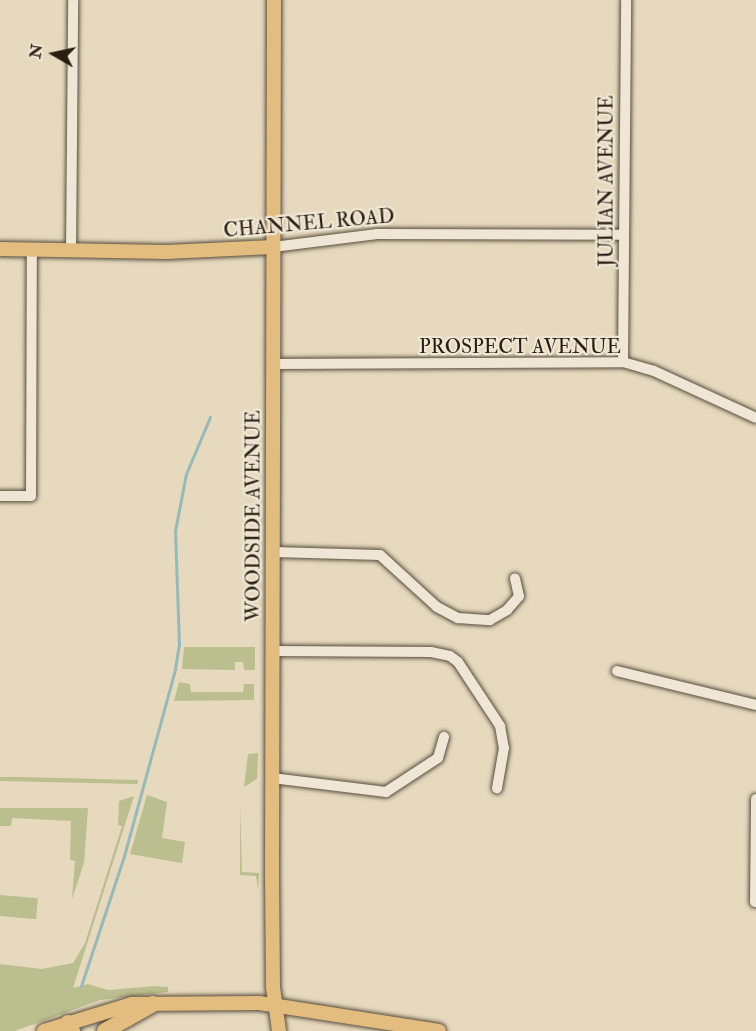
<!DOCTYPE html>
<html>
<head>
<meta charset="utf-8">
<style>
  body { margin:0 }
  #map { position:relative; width:756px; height:1031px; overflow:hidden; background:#e6d9be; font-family:"IM FELL Double Pica",serif }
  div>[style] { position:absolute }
  .green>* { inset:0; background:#bbbe8e; transform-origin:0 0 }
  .stream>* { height:3px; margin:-1.5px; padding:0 1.5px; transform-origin:1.5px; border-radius:1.5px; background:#99b9b9 }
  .roads { filter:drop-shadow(0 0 2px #584d3c) drop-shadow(0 0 2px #584d3c) }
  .minor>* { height:10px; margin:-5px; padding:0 5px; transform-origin:5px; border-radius:5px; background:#efe6d5 }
  .major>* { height:14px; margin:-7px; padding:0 7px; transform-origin:7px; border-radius:7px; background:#e3bc7f }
  .highway>* { height:16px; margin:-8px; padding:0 8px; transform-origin:8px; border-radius:8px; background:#e3bc7f }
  span { translate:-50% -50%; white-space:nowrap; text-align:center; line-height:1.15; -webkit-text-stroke:4.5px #efe6d5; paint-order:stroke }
  .street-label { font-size:20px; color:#291e10 }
  .north { position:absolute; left:24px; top:24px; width:60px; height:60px; -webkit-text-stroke:4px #efe6d5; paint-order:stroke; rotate:279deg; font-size:16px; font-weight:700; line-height:24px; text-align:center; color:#291e10 }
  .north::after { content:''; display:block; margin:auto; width:21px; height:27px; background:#291e10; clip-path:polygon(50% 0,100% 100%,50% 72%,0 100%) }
</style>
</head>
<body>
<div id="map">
  <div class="green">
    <div style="clip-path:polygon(184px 647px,255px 647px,255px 670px,244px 670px,243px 662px,235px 662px,235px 670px,182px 669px)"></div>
    <div style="clip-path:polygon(179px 682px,190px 684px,191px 692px,243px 692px,244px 684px,254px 684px,254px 700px,174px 701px)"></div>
    <div style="clip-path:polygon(258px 753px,257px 779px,244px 787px,248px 754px)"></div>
    <div style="clip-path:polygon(0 777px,20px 777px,138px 780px,138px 784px,0 781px)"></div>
    <div style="clip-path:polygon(147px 795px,167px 802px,162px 838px,185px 842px,182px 863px,130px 854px)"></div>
    <div style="clip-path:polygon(134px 796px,73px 988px,88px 984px,108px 990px,155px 986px,168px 987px,168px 992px,100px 1000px,15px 1031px,0 1031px,0 964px,41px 969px,73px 963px,85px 943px,122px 826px,118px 825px,119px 801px)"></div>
    <div style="clip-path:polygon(240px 804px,242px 872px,259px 873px,258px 889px,256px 876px,240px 875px)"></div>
    <div style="clip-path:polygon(0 808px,88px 808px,84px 863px,72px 899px,75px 861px,70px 860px,71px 821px,12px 818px,11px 826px,0 826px)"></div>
    <div style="left:0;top:895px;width:38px;height:21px;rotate:5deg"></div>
  </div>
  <div class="stream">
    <div style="left:81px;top:986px;width:137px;rotate:-71.7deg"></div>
    <div style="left:124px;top:856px;width:194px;rotate:-74.7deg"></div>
    <div style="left:175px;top:669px;width:24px;rotate:-81deg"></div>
    <div style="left:179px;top:645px;width:114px;rotate:-92deg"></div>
    <div style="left:175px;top:531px;width:58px;rotate:-79.1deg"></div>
    <div style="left:186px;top:474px;width:62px;rotate:-67.2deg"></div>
  </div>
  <div class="roads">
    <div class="minor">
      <div style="left:273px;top:247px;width:105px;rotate:-7.1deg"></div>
      <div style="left:377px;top:234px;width:245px;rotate:0.2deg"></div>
      <div style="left:71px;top:252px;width:252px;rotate:-89.5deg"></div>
      <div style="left:623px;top:362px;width:362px;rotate:-89.5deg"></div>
      <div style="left:273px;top:364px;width:350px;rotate:-0.3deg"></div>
      <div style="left:623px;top:362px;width:32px;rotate:16deg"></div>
      <div style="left:654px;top:371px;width:112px;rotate:24.7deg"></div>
      <div style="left:0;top:496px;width:31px"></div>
      <div style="left:31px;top:496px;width:246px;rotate:-89.8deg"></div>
      <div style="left:273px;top:552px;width:107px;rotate:1.6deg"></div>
      <div style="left:380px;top:555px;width:77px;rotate:42.4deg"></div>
      <div style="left:437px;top:607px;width:24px;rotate:28deg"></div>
      <div style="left:458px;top:618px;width:32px;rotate:4deg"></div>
      <div style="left:490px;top:620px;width:20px;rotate:-30deg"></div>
      <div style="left:507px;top:610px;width:18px;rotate:-49deg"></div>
      <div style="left:519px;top:596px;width:18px;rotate:-103deg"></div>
      <div style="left:272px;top:651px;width:159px;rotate:0.4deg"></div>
      <div style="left:431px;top:652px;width:19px;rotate:12deg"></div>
      <div style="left:450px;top:656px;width:10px;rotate:37deg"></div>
      <div style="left:458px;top:662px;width:77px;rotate:56.7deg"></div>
      <div style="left:500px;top:726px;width:22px;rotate:80deg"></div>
      <div style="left:504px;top:748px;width:41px;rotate:99.9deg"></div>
      <div style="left:617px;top:671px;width:143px;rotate:13.7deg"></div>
      <div style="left:272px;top:778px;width:115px;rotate:7deg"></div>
      <div style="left:386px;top:792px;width:62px;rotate:-33.2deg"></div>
      <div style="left:438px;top:758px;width:22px;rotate:-74deg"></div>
      <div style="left:755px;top:902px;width:103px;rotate:-89.4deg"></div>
    </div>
    <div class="major">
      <div style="left:274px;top:0;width:872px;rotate:90.13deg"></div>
      <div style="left:272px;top:872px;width:115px;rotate:89.5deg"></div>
      <div style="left:273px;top:987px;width:44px;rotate:82.2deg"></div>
      <div style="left:0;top:249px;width:167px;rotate:1deg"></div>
      <div style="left:167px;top:252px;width:106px;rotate:-2.7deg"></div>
      <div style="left:44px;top:1031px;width:92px;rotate:-17.1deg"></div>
      <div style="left:132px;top:1004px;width:127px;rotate:-0.5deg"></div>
      <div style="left:259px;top:1003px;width:182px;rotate:8.8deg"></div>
    </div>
    <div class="highway">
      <div style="left:68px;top:1023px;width:9px;rotate:63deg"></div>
      <div style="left:105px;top:1031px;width:55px;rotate:-29.4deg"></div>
    </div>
  </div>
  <div class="street-label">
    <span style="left:606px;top:181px;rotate:-90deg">JULIAN AVENUE</span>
    <span style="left:309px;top:223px;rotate:-5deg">CHANNEL ROAD</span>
    <span style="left:520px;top:346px">PROSPECT AVENUE</span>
    <span style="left:253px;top:516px;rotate:-90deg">WOODSIDE AVENUE</span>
  </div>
  <div class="north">N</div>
</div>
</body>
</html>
